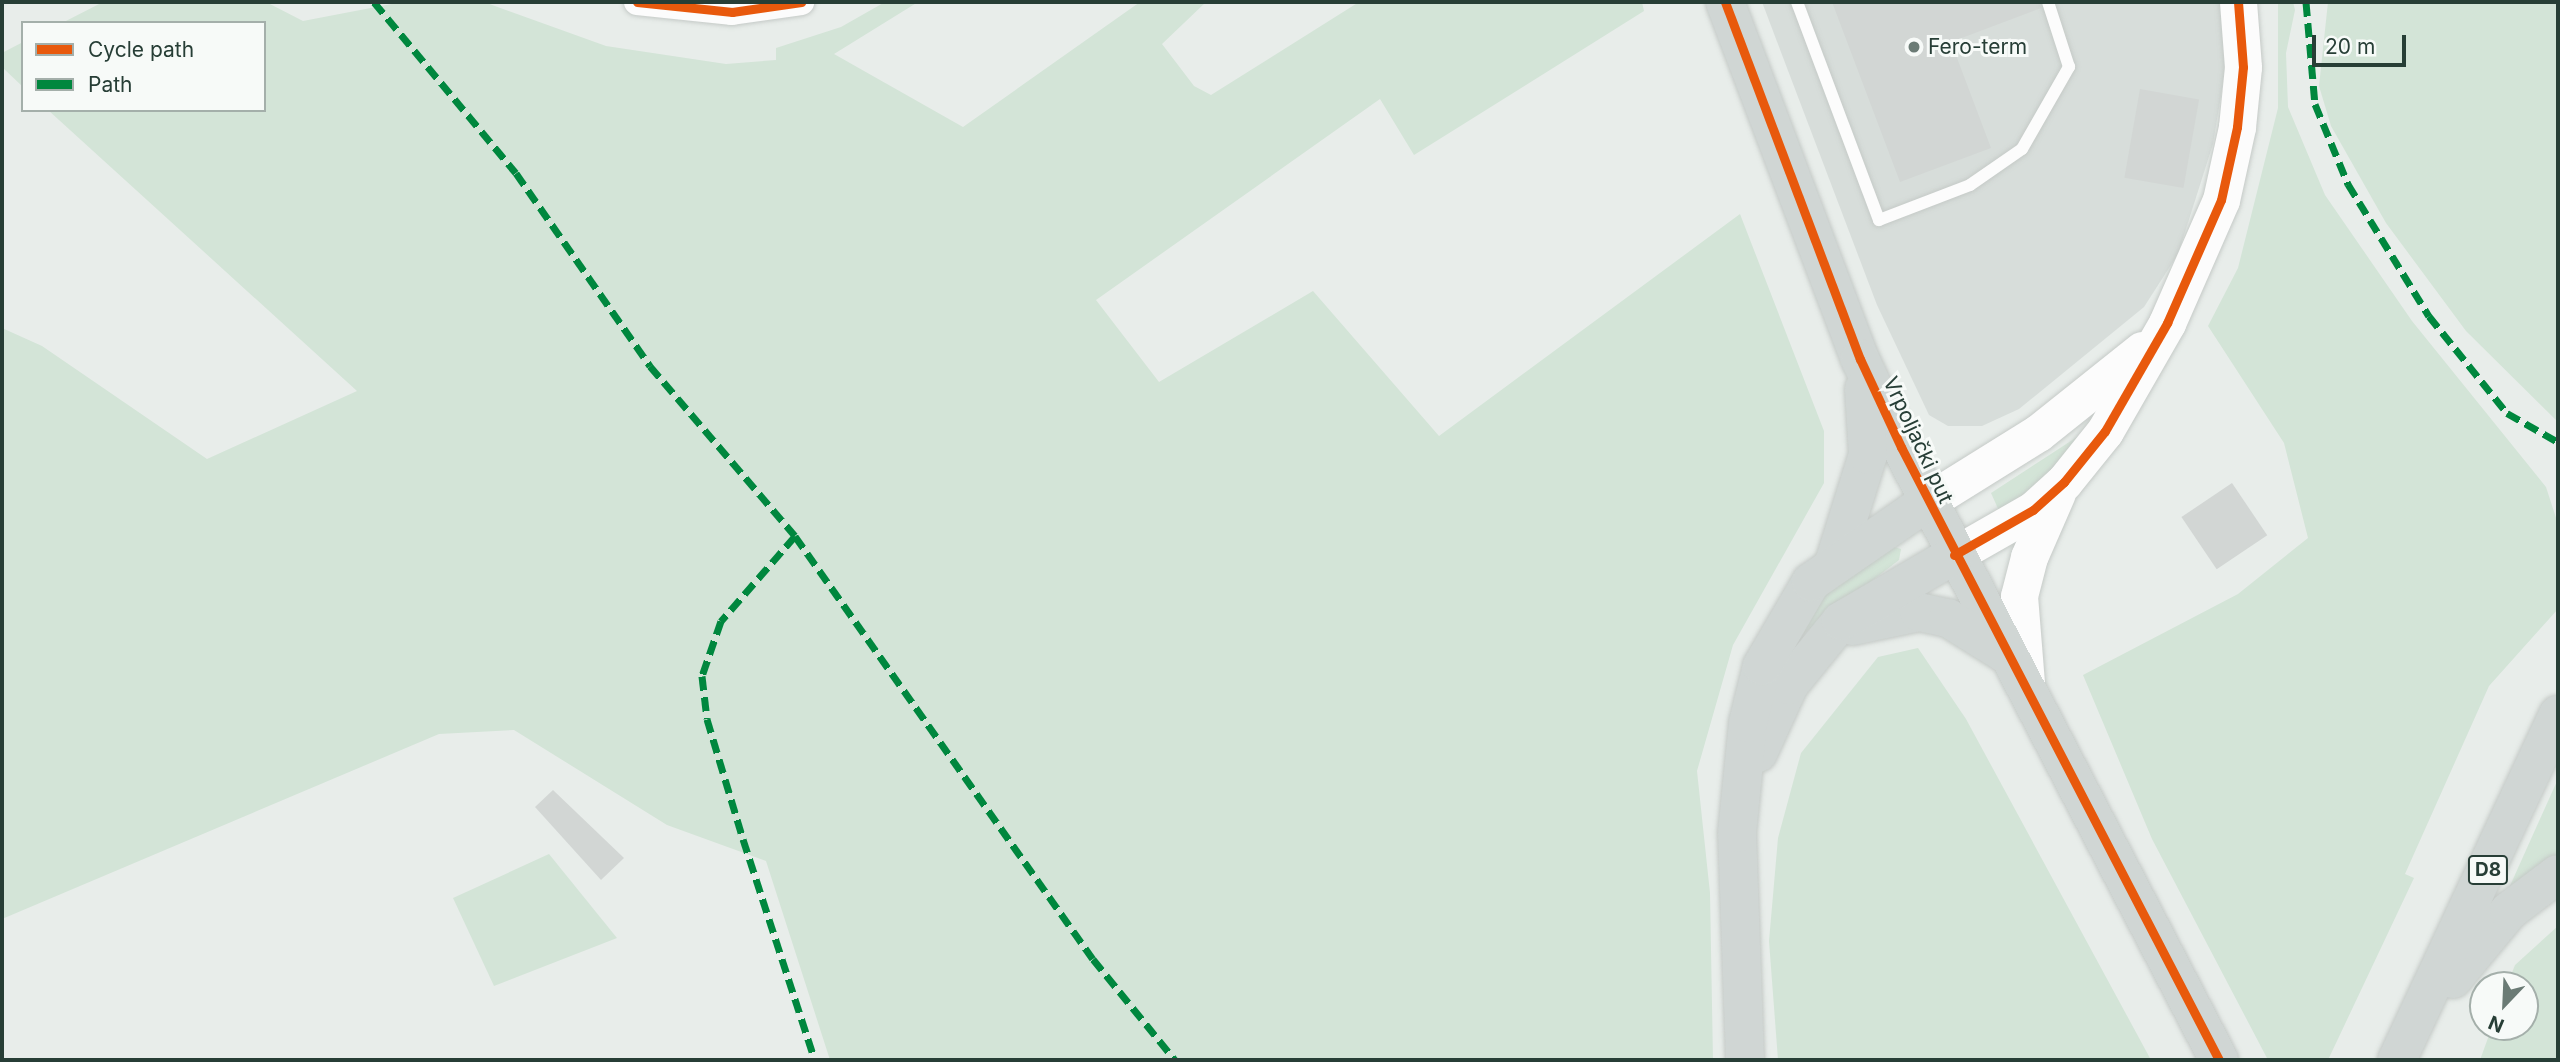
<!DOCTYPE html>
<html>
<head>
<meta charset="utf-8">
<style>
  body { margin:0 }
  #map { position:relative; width:2560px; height:1062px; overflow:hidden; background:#e8edea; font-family:Inter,sans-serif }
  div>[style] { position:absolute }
  .built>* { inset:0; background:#d7ddda }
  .green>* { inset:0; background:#d3e4d7 }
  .building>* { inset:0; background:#d2d6d4; transform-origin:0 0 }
  .roads { filter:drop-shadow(0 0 2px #c5cac7) drop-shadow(0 0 2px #c5cac7) }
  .lane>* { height:12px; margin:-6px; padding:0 6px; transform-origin:6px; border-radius:6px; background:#fcfcfc }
  .street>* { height:26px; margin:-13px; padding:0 13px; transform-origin:13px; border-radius:13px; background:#fcfcfc }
  .secondary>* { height:37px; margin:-18.5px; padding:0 18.5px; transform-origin:18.5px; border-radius:18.5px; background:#fcfcfc }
  .primary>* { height:38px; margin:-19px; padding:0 19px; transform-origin:19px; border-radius:19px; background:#d0d6d4 }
  .quiet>* { height:7px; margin-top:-3.5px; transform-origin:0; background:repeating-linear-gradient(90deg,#00873e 0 14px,transparent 0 21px) }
  .cycleway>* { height:9px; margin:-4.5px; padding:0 4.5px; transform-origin:4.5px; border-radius:4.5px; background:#e8590c }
  .dots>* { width:19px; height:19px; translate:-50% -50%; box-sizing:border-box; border:4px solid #f7faf8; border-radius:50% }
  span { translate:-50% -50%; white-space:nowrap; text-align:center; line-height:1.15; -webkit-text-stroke:6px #f7faf8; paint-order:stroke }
  .shield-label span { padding:2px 5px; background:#f7faf8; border:2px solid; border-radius:5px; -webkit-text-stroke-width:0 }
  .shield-label { font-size:19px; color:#273e36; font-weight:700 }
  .poi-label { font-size:21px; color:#273e36 }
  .left { translate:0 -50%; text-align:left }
  .street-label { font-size:21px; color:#273e36 }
  .frame { position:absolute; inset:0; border:4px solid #273e36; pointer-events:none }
  .legend { position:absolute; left:21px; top:21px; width:245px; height:91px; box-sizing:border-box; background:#f7faf8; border:2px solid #a4afaa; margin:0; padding:9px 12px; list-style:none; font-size:21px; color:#273e36 }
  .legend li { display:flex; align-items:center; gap:14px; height:35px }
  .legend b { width:35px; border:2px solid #a4afaa }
  .north { position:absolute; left:2469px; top:971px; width:70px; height:70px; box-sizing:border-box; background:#f7faf8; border:2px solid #a4afaa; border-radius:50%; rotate:203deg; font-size:19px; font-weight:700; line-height:28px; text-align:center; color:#273e36 }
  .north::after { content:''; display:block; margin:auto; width:24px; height:32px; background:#6b7b75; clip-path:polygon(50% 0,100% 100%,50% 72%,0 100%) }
  .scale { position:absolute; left:2312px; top:35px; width:94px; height:32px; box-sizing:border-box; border:4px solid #273e36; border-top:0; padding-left:9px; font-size:21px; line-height:24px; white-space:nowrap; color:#273e36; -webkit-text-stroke:5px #f7faf8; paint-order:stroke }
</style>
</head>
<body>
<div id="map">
  <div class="built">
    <div style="clip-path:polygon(1762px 2px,2222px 2px,2225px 71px,2213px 144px,2178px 254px,2144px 307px,2019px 409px,1982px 426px,1948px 426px,1929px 415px,1877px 305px)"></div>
  </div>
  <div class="green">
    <div style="clip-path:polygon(103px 2px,266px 2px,303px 21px,402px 2px,484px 2px,606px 46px,726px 64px,776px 60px,776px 48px,841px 27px,885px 2px,918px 2px,834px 54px,963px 127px,1140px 2px,1206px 2px,1162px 44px,1194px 86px,1211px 95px,1359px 2px,1642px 2px,1644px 11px,1414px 155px,1380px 99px,1096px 300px,1159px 382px,1313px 291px,1439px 436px,1740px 214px,1824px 431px,1824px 483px,1733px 645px,1697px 771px,1710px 893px,1713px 1060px,830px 1060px,766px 861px,667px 825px,514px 730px,439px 734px,2px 919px,2px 328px,42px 346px,207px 459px,357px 391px,48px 110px,264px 110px,264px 23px,62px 23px)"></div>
    <div style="clip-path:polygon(2278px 2px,2293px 2px,2295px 10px,2286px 53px,2288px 107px,2325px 195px,2412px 321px,2546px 487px,2558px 524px,2558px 609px,2489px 686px,2405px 874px,2414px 878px,2328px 1060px,2268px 1060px,2152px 839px,2083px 675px,2238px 594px,2308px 538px,2284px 443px,2208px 326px,2238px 268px,2278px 108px)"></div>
    <div style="clip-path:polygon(2328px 2px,2558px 2px,2558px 422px,2466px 331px,2386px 223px,2331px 126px,2319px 86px)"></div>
    <div style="clip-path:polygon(23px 42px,23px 87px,2px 67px,2px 53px)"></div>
    <div style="clip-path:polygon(2077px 437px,2083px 442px,2046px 487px,2000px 513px,1991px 493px)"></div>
    <div style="clip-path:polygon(1888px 545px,1901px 549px,1899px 560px,1802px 635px,1811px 601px)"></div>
    <div style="clip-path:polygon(1918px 648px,1966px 719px,2151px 1060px,1778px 1060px,1769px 941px,1778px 838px,1801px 753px,1878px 657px)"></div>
    <div style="clip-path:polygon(2558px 779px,2558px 854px,2505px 897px)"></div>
    <div style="clip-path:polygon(549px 854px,617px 938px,494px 986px,453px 898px)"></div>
    <div style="clip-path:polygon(2558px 926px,2558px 1060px,2480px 1060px,2492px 1027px,2525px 1027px,2525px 985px,2507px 985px,2515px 965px)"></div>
  </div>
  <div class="building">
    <div style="clip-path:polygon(1832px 2px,2039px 2px,2041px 8px,1951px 42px,1991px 148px,1900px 182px)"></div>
    <div style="left:2140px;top:89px;width:60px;height:90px;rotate:10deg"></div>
    <div style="left:2232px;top:483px;width:63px;height:61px;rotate:56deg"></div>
    <div style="clip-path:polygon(553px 790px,624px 858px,601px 880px,535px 807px)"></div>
  </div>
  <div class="roads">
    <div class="lane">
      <div style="left:1797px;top:2px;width:233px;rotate:69.4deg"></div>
      <div style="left:1879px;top:220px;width:97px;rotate:-21deg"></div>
      <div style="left:1970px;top:185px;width:63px;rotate:-34.7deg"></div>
      <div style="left:2022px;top:149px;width:95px;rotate:-60.2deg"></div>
      <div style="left:2069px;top:67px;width:68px;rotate:-107.9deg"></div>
    </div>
    <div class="street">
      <div style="left:637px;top:2px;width:96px;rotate:6deg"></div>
      <div style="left:732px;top:12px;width:70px;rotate:-8.2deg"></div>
    </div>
    <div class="secondary">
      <div style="left:1927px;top:502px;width:131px;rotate:-31.9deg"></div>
      <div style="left:2038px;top:433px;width:133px;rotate:-38.6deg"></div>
      <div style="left:1954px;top:555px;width:91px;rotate:-29.7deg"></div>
      <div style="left:2033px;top:510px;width:42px;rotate:-42.1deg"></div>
      <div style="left:2064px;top:482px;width:65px;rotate:-51.2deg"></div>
      <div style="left:2105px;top:431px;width:125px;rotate:-60.1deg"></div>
      <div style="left:2167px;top:323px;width:134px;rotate:-66.3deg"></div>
      <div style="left:2221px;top:200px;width:75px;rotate:-77.6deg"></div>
      <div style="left:2237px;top:127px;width:60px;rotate:-84.3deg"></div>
      <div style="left:2243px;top:67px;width:65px;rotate:-94.4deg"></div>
      <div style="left:2026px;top:683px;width:87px;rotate:-94.6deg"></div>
      <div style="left:2019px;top:596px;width:40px;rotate:-75.6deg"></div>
      <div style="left:2029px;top:557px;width:70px;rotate:-66.4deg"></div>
    </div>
    <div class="primary">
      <div style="left:1725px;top:2px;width:382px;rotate:69.3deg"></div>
      <div style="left:1860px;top:359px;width:97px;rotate:65deg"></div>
      <div style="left:1901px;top:447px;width:691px;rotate:62.58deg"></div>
      <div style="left:1835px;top:560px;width:110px;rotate:-72.6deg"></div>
      <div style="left:1868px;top:455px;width:66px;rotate:-93.5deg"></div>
      <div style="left:1853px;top:626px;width:67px;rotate:-12deg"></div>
      <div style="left:1919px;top:612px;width:30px;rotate:12deg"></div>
      <div style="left:1948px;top:618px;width:66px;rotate:32deg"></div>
      <div style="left:1758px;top:753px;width:75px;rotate:-65.5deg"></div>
      <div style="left:1789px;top:685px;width:82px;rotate:-50.9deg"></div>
      <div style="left:1841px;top:621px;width:131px;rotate:-30.3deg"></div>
      <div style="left:2453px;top:979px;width:88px;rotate:-50.5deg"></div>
      <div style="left:2509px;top:911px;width:61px;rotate:-37.1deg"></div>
      <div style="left:1745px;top:1060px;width:227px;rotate:-92deg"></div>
      <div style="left:1737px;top:833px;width:111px;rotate:-84.3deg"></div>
      <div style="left:1748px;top:723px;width:59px;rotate:-76.2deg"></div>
      <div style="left:1762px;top:666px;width:97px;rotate:-59.7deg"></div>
      <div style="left:1811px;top:582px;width:141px;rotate:-34.6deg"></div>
      <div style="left:2397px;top:1060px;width:381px;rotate:-65deg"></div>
    </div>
  </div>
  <div class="quiet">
    <div style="left:374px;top:2px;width:222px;rotate:50.3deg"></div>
    <div style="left:516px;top:173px;width:235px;rotate:55.2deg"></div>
    <div style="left:650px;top:366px;width:223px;rotate:49.5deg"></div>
    <div style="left:795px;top:536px;width:113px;rotate:131deg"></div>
    <div style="left:721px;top:621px;width:58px;rotate:109.1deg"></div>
    <div style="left:702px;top:676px;width:43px;rotate:83.4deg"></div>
    <div style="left:707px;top:719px;width:125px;rotate:73.3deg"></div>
    <div style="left:743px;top:839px;width:232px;rotate:72deg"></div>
    <div style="left:2306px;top:2px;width:102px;rotate:85deg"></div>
    <div style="left:2315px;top:104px;width:87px;rotate:67.6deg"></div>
    <div style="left:2348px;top:184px;width:155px;rotate:58.5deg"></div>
    <div style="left:2429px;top:316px;width:124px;rotate:51.2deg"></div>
    <div style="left:2507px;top:413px;width:59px;rotate:29.6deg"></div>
    <div style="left:795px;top:536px;width:517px;rotate:54.84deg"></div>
    <div style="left:1093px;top:959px;width:130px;rotate:50.9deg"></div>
  </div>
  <div class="cycleway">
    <div style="left:637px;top:2px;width:96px;rotate:6deg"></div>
    <div style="left:732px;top:12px;width:70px;rotate:-8.2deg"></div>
    <div style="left:1725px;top:2px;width:382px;rotate:69.3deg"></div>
    <div style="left:1860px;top:359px;width:97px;rotate:65deg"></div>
    <div style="left:1901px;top:447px;width:691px;rotate:62.58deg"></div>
    <div style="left:1954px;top:555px;width:91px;rotate:-29.7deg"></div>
    <div style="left:2033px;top:510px;width:42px;rotate:-42.1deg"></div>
    <div style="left:2064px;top:482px;width:65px;rotate:-51.2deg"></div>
    <div style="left:2105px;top:431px;width:125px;rotate:-60.1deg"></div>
    <div style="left:2167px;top:323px;width:134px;rotate:-66.3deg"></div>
    <div style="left:2221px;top:200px;width:75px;rotate:-77.6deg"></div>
    <div style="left:2237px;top:127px;width:60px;rotate:-84.3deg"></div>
    <div style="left:2243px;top:67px;width:65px;rotate:-94.4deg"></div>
  </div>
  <div class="dots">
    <div style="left:1914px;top:47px;background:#6b7b75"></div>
  </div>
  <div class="shield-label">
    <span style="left:2488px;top:870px">D8</span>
  </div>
  <div class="poi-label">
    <span class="left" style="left:1928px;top:47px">Fero-term</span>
  </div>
  <div class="street-label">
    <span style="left:1918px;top:440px;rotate:65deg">Vrpoljački put</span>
  </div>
  <div class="frame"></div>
  <ul class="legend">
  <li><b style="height:9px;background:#e8590c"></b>Cycle path</li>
  <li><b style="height:9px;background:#00873e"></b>Path</li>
  </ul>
  <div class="north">N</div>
  <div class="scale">20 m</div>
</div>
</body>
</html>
